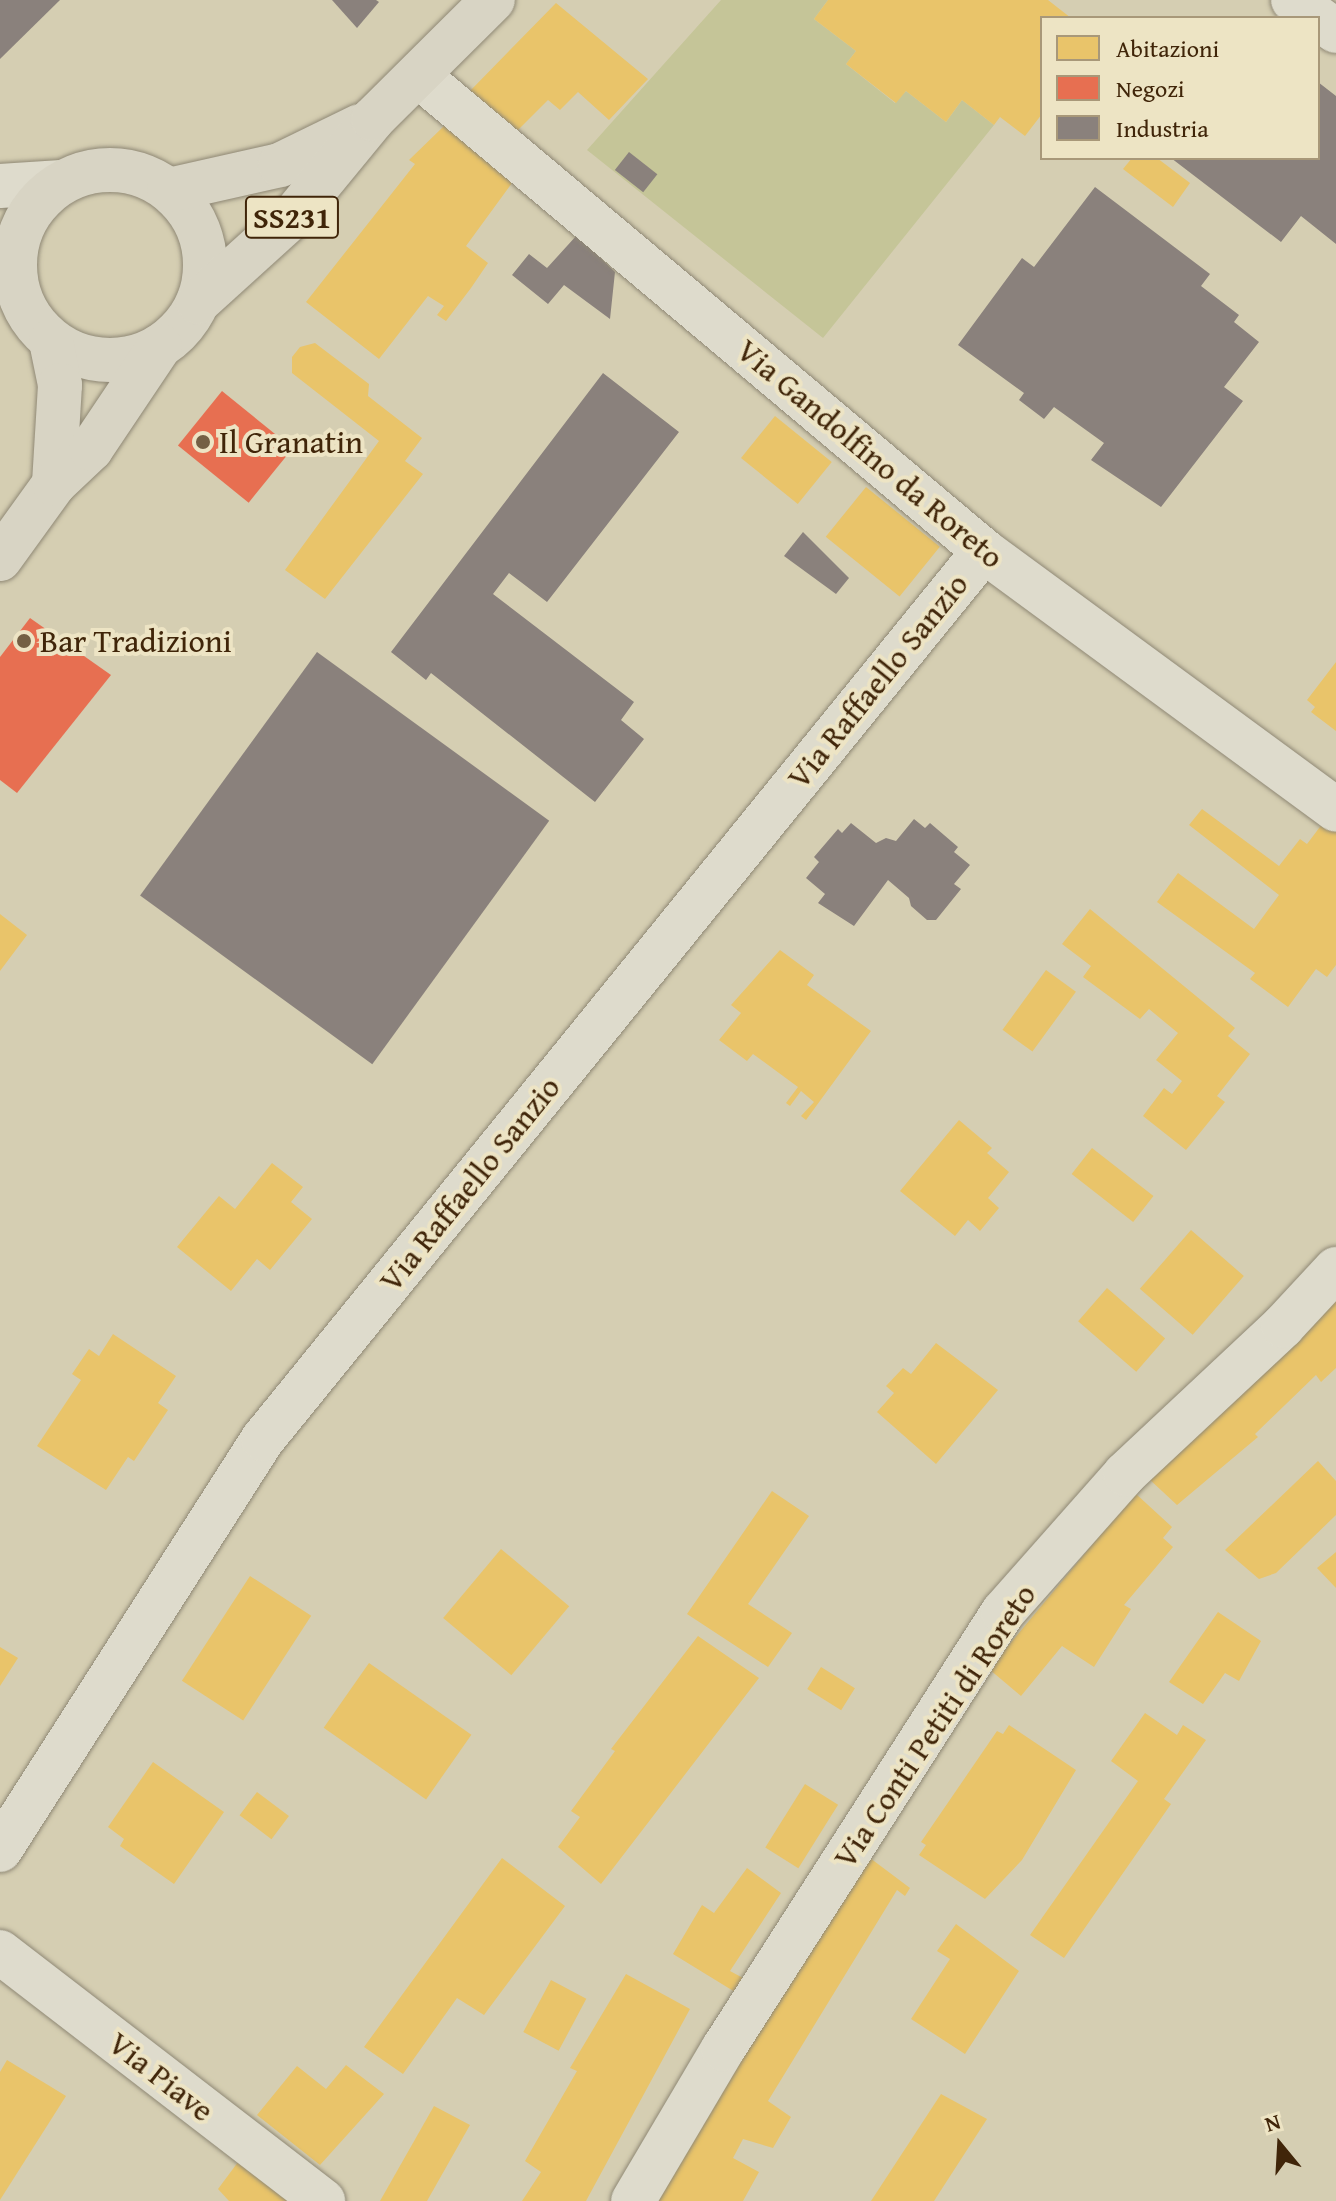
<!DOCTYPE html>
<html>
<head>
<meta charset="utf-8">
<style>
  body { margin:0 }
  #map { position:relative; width:1336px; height:2201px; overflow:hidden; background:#d5ceb2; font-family:"Gentium Book Plus",serif }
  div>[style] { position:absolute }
  .green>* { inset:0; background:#c5c598 }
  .homes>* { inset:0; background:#e9c46a; transform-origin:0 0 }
  .shops>* { inset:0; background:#e76f51; transform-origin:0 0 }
  .industry>* { inset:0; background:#8a817c; transform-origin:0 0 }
  .roads { filter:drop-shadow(0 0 2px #8f8875) drop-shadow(0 0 2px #8f8875) }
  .street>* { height:44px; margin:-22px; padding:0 22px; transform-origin:22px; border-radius:22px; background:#dedbcc }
  .secondary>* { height:44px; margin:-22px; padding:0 22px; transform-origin:22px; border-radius:22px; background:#dedbcc }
  .primary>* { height:44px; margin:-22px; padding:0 22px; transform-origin:22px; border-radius:22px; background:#d8d4c4 }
  .primary>.ring { margin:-22px; padding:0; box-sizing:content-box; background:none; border:44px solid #d8d4c4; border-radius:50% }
  .dots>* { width:22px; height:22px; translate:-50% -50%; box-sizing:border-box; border:4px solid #ede4c4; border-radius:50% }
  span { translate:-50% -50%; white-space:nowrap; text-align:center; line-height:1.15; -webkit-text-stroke:8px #ede4c4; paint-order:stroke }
  .shield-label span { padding:2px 6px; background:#ede4c4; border:2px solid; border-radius:6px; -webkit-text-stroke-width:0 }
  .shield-label { font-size:30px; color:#402509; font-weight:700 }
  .poi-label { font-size:32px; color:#402509 }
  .left { translate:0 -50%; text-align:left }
  .street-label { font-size:32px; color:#402509 }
  .legend { position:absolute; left:1040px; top:16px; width:280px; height:144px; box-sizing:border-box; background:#ede4c4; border:2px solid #a89879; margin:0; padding:10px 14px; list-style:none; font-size:24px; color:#402509 }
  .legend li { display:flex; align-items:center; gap:16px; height:40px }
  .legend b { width:40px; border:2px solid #a89879 }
  .north { position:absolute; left:1240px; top:2105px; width:80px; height:80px; -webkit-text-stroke:6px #ede4c4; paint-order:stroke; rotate:342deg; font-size:22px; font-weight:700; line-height:32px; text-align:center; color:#402509 }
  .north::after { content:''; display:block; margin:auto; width:28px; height:36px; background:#402509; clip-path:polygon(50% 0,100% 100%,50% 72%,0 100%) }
</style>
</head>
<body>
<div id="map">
  <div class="green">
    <div style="clip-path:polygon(721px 0,828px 0,814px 19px,856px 51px,846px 64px,895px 103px,906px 91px,946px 122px,962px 100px,994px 125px,823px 338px,587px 150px)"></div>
  </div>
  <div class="homes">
    <div style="clip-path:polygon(828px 0,1048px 0,1071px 18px,1042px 18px,1042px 114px,1025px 136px,1000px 117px,994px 125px,962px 100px,946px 122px,906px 91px,896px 103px,846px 64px,856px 51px,814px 19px)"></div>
    <div style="clip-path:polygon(556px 3px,648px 79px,609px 120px,578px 92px,560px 110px,548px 100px,517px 131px,470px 91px)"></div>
    <div style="clip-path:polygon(444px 126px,512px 183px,466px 246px,488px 263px,471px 288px,446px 321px,437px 315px,444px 306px,428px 296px,379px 359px,306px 302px,415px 164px,409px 160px)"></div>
    <div style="clip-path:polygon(1132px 158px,1157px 158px,1190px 183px,1173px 207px,1123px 169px)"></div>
    <div style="clip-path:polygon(315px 343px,369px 384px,368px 396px,422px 438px,405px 461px,423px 474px,325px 599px,285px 570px,379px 441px,292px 373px,292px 357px,300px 347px)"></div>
    <div style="left:775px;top:416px;width:73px;height:54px;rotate:39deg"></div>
    <div style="left:866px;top:487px;width:95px;height:64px;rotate:39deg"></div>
    <div style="clip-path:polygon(1336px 662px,1336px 731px,1311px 712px,1315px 707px,1307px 700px)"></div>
    <div style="clip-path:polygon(1202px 809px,1279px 866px,1300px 839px,1307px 844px,1329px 815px,1336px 820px,1336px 965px,1327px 977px,1316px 969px,1288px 1007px,1250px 979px,1255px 973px,1157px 902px,1178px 873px,1254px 929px,1279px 895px,1189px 825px)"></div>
    <div style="clip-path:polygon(1090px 909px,1235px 1028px,1228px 1036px,1250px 1054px,1217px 1096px,1225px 1102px,1186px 1150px,1143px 1116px,1164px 1088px,1172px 1094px,1182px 1081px,1156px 1060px,1178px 1033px,1149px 1009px,1140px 1019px,1083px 977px,1091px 966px,1062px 944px)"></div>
    <div style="clip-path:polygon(0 914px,27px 935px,0 971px)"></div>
    <div style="clip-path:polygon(780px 950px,814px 975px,807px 985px,871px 1031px,806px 1120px,801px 1116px,814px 1102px,801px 1091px,790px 1106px,786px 1103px,798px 1087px,753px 1054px,747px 1061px,719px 1040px,741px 1013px,731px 1005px)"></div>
    <div style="left:1046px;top:970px;width:37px;height:74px;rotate:36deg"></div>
    <div style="clip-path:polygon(959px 1120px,992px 1148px,987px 1153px,1009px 1172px,988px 1198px,999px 1208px,980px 1231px,968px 1220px,955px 1236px,900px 1191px)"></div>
    <div style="left:1092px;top:1148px;width:78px;height:33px;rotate:38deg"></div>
    <div style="clip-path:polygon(272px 1163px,303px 1187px,291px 1202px,312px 1219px,270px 1270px,257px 1259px,231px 1291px,177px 1247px,219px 1196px,235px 1209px)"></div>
    <div style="left:1191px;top:1230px;width:70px;height:78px;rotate:41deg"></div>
    <div style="left:1107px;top:1288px;width:77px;height:44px;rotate:41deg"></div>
    <div style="clip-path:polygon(1336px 1289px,1336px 1368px,1321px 1382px,1316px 1375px,1255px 1434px,1258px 1437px,1177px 1505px,1148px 1478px)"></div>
    <div style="clip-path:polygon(113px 1334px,176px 1376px,158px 1403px,168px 1410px,134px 1461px,128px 1457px,106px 1490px,37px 1446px,81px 1380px,72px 1374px,89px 1349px,99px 1356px)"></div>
    <div style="clip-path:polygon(936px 1343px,998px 1390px,936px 1464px,877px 1412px,894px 1393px,886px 1386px,903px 1368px,911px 1374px)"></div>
    <div style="clip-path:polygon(1318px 1461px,1336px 1481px,1336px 1515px,1276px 1573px,1259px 1579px,1225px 1550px)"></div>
    <div style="clip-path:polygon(772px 1491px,809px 1516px,748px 1604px,792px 1633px,768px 1667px,687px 1614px)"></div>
    <div style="clip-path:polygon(1135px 1493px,1172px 1527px,1163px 1538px,1173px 1547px,1124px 1605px,1131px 1609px,1094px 1667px,1062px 1646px,1021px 1696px,989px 1669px)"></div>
    <div style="left:501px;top:1549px;width:89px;height:90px;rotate:40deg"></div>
    <div style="clip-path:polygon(1336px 1552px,1336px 1588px,1317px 1568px)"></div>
    <div style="left:250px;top:1576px;width:73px;height:125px;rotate:33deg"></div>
    <div style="clip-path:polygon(1218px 1612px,1261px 1641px,1239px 1681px,1225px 1673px,1203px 1704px,1169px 1682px)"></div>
    <div style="clip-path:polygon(698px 1636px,759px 1678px,601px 1884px,558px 1847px,580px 1817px,571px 1811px,615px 1751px,611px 1749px)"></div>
    <div style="clip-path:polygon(0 1647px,18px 1658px,0 1686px)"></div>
    <div style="left:369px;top:1663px;width:125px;height:79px;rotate:35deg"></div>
    <div style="left:821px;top:1667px;width:40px;height:26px;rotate:32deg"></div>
    <div style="clip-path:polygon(1145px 1713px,1177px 1735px,1183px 1725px,1206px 1740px,1164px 1799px,1171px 1804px,1064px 1958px,1030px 1935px,1138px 1781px,1111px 1761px)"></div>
    <div style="clip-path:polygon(1009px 1725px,1076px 1770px,1022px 1860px,985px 1899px,919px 1855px,926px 1845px,921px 1842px,997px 1731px,1003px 1734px)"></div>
    <div style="clip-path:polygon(153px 1762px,224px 1812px,174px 1884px,120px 1846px,124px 1839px,108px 1827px)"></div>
    <div style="left:805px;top:1784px;width:39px;height:75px;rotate:32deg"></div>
    <div style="left:257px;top:1792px;width:40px;height:29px;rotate:37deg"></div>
    <div style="clip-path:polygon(866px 1855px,910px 1888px,905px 1896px,897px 1890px,768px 2101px,791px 2117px,773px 2148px,743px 2139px,733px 2158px,759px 2172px,743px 2201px,656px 2201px)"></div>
    <div style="clip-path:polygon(502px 1858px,565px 1906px,484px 2015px,457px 1998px,403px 2074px,364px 2047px)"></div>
    <div style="clip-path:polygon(747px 1868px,781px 1893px,730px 1971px,743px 1978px,735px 1992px,673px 1954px,702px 1905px,714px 1913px)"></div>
    <div style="clip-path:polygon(956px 1924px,1019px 1971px,965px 2054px,911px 2019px,950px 1959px,937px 1951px)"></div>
    <div style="clip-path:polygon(626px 1974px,690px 2009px,586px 2201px,522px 2201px,541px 2172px,525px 2161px,577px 2071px,570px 2068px)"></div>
    <div style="left:551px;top:1980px;width:40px;height:59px;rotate:28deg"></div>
    <div style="clip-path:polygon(7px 2060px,66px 2096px,0 2200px,0 2072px)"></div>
    <div style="clip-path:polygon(346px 2065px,384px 2094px,320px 2165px,257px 2115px,297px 2066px,326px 2089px)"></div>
    <div style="clip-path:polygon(941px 2094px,987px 2119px,934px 2201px,871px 2201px)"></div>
    <div style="clip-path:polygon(434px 2106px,470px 2125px,427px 2201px,380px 2201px)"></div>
    <div style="clip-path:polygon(244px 2154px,292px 2201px,229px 2201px,218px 2189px)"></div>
  </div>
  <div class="shops">
    <div style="left:222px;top:391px;width:91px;height:70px;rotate:39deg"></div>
    <div style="clip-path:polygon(30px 618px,111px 675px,17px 793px,0 780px,0 657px)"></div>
  </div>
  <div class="industry">
    <div style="clip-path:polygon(0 0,60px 0,0 59px)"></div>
    <div style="clip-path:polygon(332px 0,376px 0,379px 2px,357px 28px)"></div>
    <div style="clip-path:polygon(1318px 82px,1336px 96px,1336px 244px,1301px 216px,1281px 242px,1171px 158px,1318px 158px)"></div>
    <div style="left:629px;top:152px;width:36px;height:23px;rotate:38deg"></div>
    <div style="clip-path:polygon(1095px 187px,1210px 274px,1201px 286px,1239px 315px,1234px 322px,1259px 342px,1224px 387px,1243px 401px,1161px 507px,1091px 460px,1104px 443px,1054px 407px,1044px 419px,1019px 400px,1024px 393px,958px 345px,1022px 258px,1034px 267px)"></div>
    <div style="clip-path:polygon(577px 235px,615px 272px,610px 319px,564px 285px,548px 304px,512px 275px,529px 254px,547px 268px)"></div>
    <div style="clip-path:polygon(603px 373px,679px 432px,547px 602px,509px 573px,493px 594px,634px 702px,621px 720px,644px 739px,595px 802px,431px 673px,426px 680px,391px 652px)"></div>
    <div style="clip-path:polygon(803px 532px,849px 578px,836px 594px,784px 556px)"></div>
    <div style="left:317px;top:652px;width:287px;height:301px;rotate:36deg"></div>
    <div style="clip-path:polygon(914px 819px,925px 828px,930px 823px,958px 847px,954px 852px,970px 865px,954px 884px,961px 889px,936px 920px,927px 920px,911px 906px,909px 898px,888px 880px,854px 926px,818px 903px,825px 894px,806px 878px,819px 862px,814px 857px,838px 829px,842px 833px,851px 823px,876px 843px,886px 838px,896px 841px)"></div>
  </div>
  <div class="roads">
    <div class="street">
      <div style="left:1293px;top:0;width:53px;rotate:35.8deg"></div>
      <div style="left:420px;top:77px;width:737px;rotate:40.04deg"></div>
      <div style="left:984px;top:551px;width:437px;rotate:36.3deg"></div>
      <div style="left:0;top:1850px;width:488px;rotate:-57.4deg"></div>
      <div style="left:263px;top:1439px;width:1144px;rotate:-50.93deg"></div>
      <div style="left:0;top:1952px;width:408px;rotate:37.6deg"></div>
      <div style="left:633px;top:2201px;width:177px;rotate:-59.4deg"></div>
      <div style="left:723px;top:2049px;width:519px;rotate:-57.35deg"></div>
      <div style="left:1003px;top:1612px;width:184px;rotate:-48.5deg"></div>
      <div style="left:1125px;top:1474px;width:216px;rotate:-43.1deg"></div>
      <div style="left:1283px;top:1326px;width:78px;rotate:-47.1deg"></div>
    </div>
    <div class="secondary">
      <div style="left:0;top:186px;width:62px;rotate:-3.7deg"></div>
      <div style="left:0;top:267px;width:19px;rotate:36deg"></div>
    </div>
    <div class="primary">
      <div class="ring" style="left:15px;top:170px;width:146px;height:146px"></div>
      <div style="left:169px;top:190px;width:114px;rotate:-12.7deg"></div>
      <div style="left:280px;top:165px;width:89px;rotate:-26deg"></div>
      <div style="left:198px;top:302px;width:131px;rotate:-42.2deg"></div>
      <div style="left:295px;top:214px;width:123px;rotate:-50.6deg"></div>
      <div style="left:373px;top:119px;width:169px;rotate:-44.8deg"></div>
      <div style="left:51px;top:341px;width:45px;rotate:78.4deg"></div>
      <div style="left:60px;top:385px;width:99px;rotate:93.5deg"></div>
      <div style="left:0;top:559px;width:92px;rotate:-54.2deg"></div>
      <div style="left:54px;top:484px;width:51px;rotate:-43.4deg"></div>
      <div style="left:91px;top:449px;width:124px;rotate:-56.2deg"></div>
    </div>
  </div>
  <div class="dots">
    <div style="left:203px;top:442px;background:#746044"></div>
    <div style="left:24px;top:641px;background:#746044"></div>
  </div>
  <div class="shield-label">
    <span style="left:292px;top:217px">SS231</span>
  </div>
  <div class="poi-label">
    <span class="left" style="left:219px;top:442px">Il Granatin</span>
    <span class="left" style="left:40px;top:641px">Bar Tradizioni</span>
  </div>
  <div class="street-label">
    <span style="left:870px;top:454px;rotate:40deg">Via Gandolfino da Roreto</span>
    <span style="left:878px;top:681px;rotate:-51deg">Via Raffaello Sanzio</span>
    <span style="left:470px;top:1184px;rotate:-51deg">Via Raffaello Sanzio</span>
    <span style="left:935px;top:1726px;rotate:-56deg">Via Conti Petiti di Roreto</span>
    <span style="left:161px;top:2077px;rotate:38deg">Via Piave</span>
  </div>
  <ul class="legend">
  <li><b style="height:22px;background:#e9c46a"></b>Abitazioni</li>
  <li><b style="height:22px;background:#e76f51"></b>Negozi</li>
  <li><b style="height:22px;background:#8a817c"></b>Industria</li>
  </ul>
  <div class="north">N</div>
</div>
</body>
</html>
